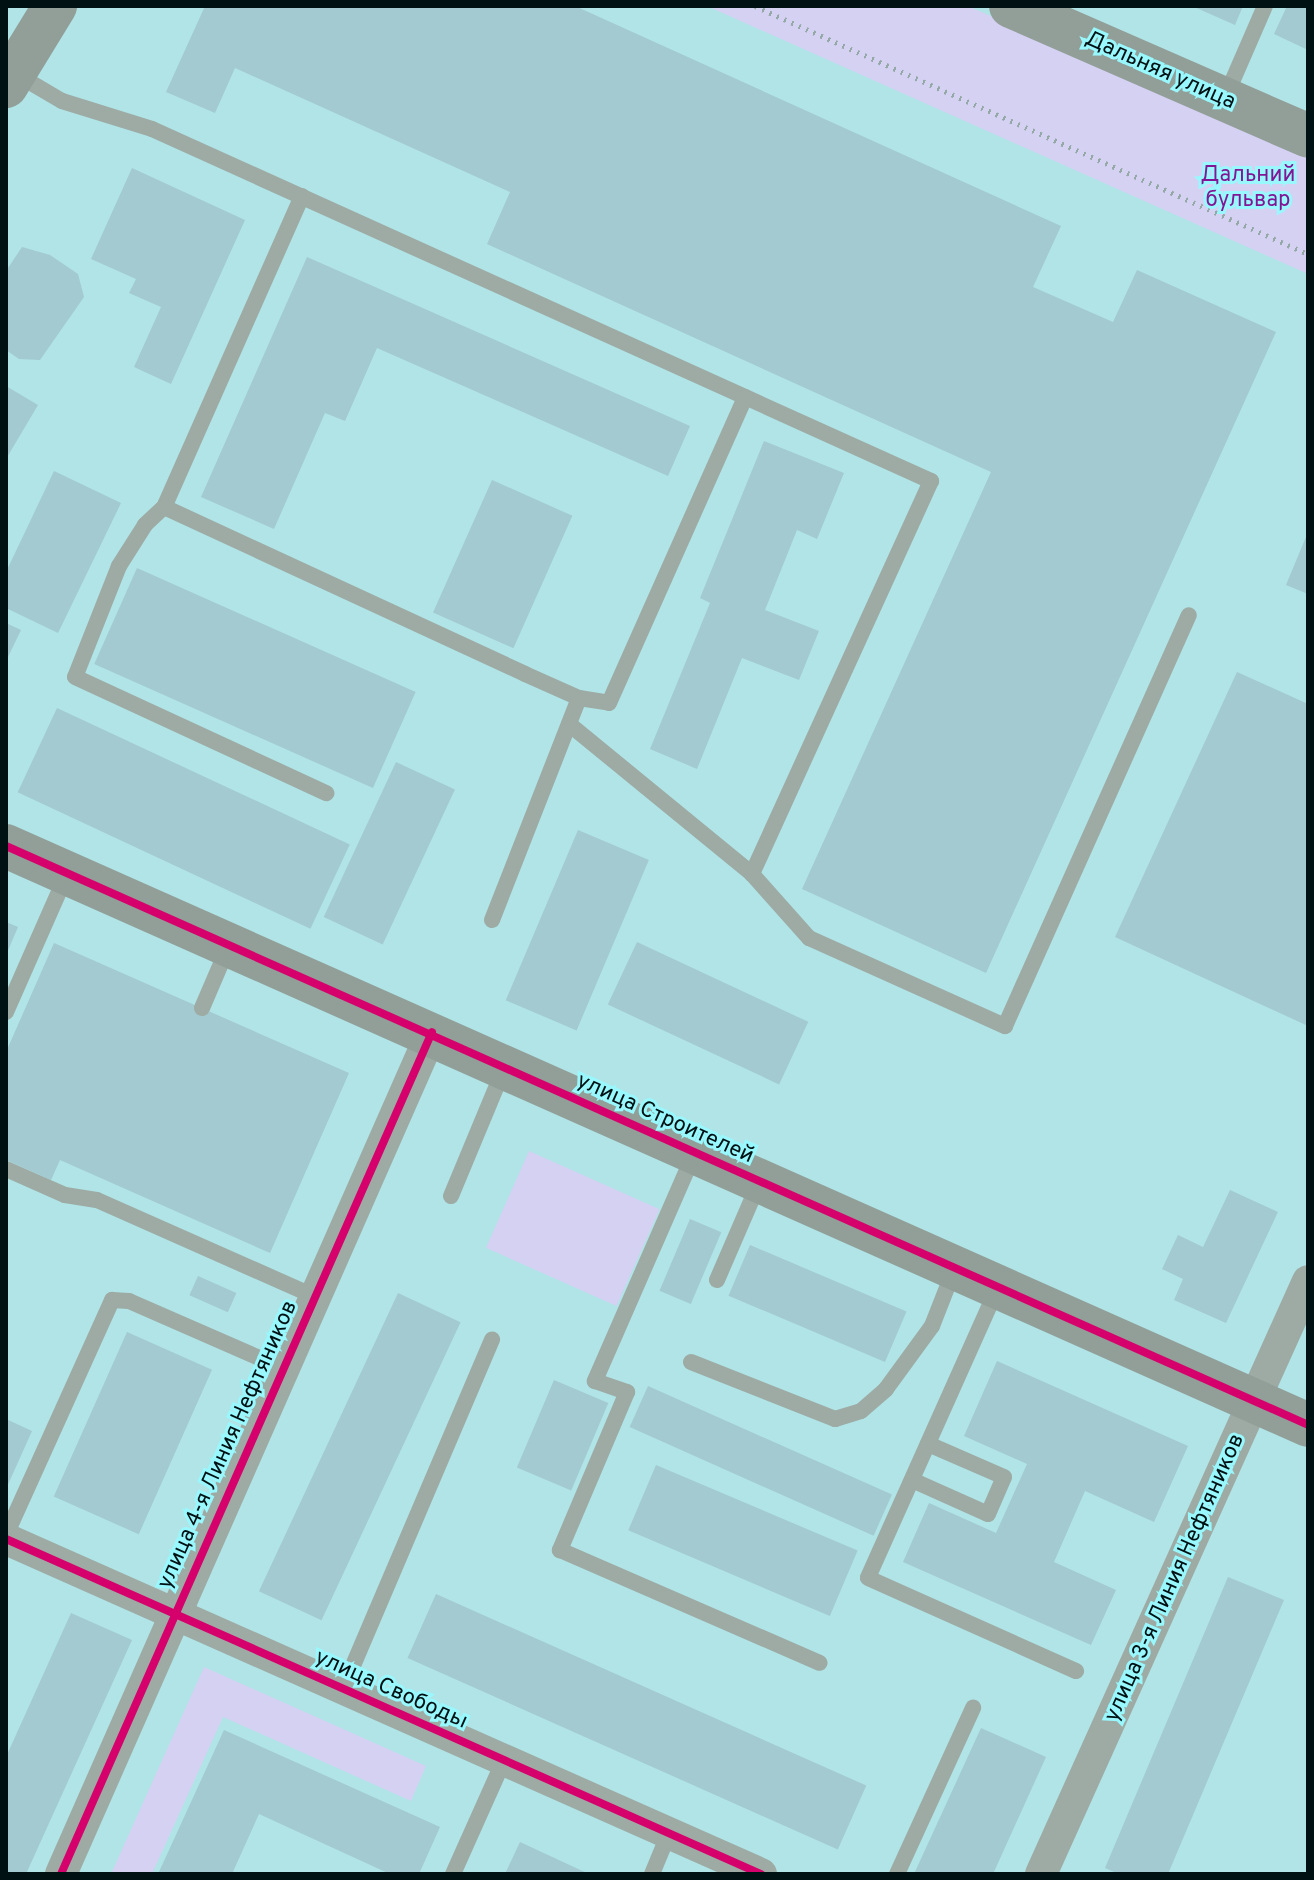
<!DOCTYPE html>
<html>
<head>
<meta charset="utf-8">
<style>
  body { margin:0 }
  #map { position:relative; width:1314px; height:1880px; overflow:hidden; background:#b0e4e7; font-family:Overpass,sans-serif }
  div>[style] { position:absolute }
  .green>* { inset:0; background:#d4d1f2; transform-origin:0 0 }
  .building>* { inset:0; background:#a2cad0; transform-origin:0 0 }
  .path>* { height:5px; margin-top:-2.5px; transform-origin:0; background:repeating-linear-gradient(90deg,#94a8a5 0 2px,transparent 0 8px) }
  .lane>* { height:16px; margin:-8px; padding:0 8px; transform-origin:8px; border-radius:8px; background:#9daba4 }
  .street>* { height:32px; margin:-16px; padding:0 16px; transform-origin:16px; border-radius:16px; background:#9daba4 }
  .secondary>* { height:44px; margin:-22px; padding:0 22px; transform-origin:22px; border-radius:22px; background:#919f98 }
  .cycleway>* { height:8px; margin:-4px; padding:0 4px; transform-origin:4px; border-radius:4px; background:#d6006c }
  span { translate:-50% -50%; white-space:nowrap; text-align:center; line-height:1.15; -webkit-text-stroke:6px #99f8fe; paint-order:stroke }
  .street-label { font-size:22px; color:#001113 }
  .park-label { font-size:22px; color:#831694 }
  .frame { position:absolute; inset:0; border:8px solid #001113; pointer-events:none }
</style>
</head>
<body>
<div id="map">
  <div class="green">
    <div style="clip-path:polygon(707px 6px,968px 6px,1308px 155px,1308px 274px)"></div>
    <div style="left:529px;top:1151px;width:143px;height:106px;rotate:24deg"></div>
    <div style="clip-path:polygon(204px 1667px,426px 1766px,411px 1801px,223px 1717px,152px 1874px,111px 1874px)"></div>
  </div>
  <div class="building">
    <div style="clip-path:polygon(205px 6px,575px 6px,1061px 226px,1033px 287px,1113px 322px,1137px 270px,1276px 332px,986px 973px,802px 889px,991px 472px,487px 244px,510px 192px,235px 68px,215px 113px,166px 92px)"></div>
    <div style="clip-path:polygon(1192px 6px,1243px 6px,1235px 25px)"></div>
    <div style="clip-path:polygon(1287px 6px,1308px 6px,1308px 50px,1274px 34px)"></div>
    <div style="clip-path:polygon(132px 168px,245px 220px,171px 384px,134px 367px,161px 307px,129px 293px,136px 279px,91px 259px)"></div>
    <div style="clip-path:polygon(22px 247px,50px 255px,78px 274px,84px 297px,40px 360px,19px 359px,6px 350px,6px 271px)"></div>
    <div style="clip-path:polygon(307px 257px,690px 426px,668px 476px,377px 348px,345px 421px,325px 413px,274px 529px,201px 497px)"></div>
    <div style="clip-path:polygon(6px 386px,38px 405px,6px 459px)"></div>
    <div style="clip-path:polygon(764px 441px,844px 473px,817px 539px,797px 530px,765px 610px,819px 631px,799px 680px,742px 658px,697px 769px,650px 749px,710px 603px,700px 598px)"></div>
    <div style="clip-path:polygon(54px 471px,121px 503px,58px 633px,6px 608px,6px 572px)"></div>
    <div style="left:492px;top:480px;width:88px;height:145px;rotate:24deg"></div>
    <div style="clip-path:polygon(1308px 532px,1308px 594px,1286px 585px)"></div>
    <div style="left:137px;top:568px;width:305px;height:105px;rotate:24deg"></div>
    <div style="clip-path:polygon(6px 623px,21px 630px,6px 661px)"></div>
    <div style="clip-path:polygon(1237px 672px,1308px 704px,1308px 1026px,1115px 937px)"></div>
    <div style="left:57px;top:708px;width:323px;height:93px;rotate:25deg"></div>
    <div style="left:396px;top:762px;width:65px;height:171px;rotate:25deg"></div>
    <div style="left:578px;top:830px;width:77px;height:185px;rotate:23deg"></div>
    <div style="clip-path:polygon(6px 922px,18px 927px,6px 955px)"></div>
    <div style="left:637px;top:942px;width:189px;height:69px;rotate:25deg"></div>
    <div style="clip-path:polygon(54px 943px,349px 1073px,270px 1253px,60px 1160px,51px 1180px,6px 1160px,6px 1052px)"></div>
    <div style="clip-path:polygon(1230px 1190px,1278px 1212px,1226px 1323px,1174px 1300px,1183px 1279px,1162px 1269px,1178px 1235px,1203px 1247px)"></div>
    <div style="left:690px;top:1219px;width:34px;height:78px;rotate:23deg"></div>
    <div style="left:750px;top:1245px;width:170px;height:55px;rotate:23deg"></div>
    <div style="left:198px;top:1276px;width:42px;height:21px;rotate:24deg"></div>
    <div style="left:398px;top:1293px;width:69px;height:329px;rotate:25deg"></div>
    <div style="left:127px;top:1332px;width:93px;height:180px;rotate:24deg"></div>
    <div style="clip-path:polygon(997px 1361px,1188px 1446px,1154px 1522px,1085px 1491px,1054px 1562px,1116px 1590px,1091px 1645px,903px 1562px,929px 1503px,996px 1533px,1027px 1464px,964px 1436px)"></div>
    <div style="left:554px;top:1380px;width:59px;height:95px;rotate:23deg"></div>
    <div style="left:648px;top:1386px;width:267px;height:45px;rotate:24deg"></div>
    <div style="clip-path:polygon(6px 1419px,32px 1431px,6px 1489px)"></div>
    <div style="left:656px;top:1465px;width:219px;height:71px;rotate:23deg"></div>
    <div style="clip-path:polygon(1228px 1577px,1284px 1600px,1168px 1874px,1119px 1874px,1105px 1868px)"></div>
    <div style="left:436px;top:1594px;width:471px;height:70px;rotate:24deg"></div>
    <div style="clip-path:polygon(71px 1613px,132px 1640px,26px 1874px,6px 1874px,6px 1757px)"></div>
    <div style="clip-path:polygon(981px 1728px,1046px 1757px,993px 1874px,914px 1874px)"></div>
    <div style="clip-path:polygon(224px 1730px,440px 1827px,419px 1874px,390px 1874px,259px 1814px,232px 1874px,158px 1874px)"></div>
    <div style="clip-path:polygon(520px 1842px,589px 1874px,505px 1874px)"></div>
  </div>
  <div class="path">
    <div style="left:755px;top:6px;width:606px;rotate:24.15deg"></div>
  </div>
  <div class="lane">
    <div style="left:16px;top:74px;width:53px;rotate:30.4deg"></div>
    <div style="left:62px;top:101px;width:94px;rotate:17.3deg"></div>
    <div style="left:152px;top:129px;width:855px;rotate:24.32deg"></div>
    <div style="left:931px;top:481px;width:432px;rotate:114.5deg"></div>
    <div style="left:752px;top:874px;width:86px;rotate:48.3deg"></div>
    <div style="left:809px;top:938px;width:215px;rotate:24.2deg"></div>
    <div style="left:1005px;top:1026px;width:450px;rotate:-65.9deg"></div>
    <div style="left:1225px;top:98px;width:100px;rotate:-66.5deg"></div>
    <div style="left:302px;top:196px;width:340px;rotate:113.9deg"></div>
    <div style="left:164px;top:507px;width:26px;rotate:137deg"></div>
    <div style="left:145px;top:525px;width:49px;rotate:122.4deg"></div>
    <div style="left:119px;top:566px;width:119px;rotate:111.6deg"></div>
    <div style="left:75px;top:677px;width:277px;rotate:24.8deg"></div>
    <div style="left:164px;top:507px;width:398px;rotate:24.8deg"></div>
    <div style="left:525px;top:674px;width:59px;rotate:24deg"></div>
    <div style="left:579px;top:698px;width:30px;rotate:9deg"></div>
    <div style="left:609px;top:703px;width:335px;rotate:-66deg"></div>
    <div style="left:569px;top:724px;width:237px;rotate:39.3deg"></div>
    <div style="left:492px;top:920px;width:238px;rotate:-68.6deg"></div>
    <div style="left:202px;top:1008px;width:69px;rotate:-66.8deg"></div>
    <div style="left:6px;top:1012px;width:151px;rotate:-66.2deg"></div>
    <div style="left:694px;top:1154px;width:248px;rotate:113.6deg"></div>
    <div style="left:595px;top:1381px;width:34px;rotate:19deg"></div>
    <div style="left:627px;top:1392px;width:172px;rotate:113deg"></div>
    <div style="left:560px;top:1550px;width:283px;rotate:23.5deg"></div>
    <div style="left:6px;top:1169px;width:64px;rotate:23.8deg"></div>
    <div style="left:65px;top:1195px;width:32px;rotate:9deg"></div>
    <div style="left:97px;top:1200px;width:237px;rotate:23.9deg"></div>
    <div style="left:451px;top:1196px;width:135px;rotate:-67.4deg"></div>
    <div style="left:717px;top:1280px;width:106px;rotate:-66.6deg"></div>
    <div style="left:997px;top:1289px;width:316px;rotate:114.1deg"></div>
    <div style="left:868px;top:1578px;width:228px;rotate:24.1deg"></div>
    <div style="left:691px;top:1362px;width:155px;rotate:21.6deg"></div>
    <div style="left:835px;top:1419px;width:27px;rotate:-17deg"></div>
    <div style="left:861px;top:1411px;width:33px;rotate:-41deg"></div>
    <div style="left:886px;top:1389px;width:78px;rotate:-53.9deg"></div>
    <div style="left:932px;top:1326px;width:60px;rotate:-68.6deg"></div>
    <div style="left:912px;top:1480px;width:83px;rotate:24.1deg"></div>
    <div style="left:988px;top:1514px;width:40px;rotate:-66.6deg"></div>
    <div style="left:1004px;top:1477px;width:83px;rotate:-156.5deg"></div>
    <div style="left:6px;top:1535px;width:258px;rotate:-65.7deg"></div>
    <div style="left:112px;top:1300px;width:17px;rotate:3deg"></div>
    <div style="left:129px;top:1301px;width:167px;rotate:23.6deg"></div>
    <div style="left:343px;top:1689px;width:380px;rotate:-66.9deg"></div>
    <div style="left:453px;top:1874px;width:125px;rotate:-65.9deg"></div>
    <div style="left:652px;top:1874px;width:44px;rotate:-67.5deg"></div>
    <div style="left:897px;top:1874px;width:183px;rotate:-65.4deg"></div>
  </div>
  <div class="street">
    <div style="left:6px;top:1539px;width:826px;rotate:23.93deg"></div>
    <div style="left:61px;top:1874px;width:920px;rotate:-66.22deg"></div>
    <div style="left:1041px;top:1874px;width:650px;rotate:-65.76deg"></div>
  </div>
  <div class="secondary">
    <div style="left:1011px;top:6px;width:324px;rotate:23.6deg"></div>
    <div style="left:6px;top:86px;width:94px;rotate:-58.5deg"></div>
    <div style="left:6px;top:846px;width:1425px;rotate:23.97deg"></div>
  </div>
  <div class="cycleway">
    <div style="left:6px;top:846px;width:1425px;rotate:23.97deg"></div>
    <div style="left:6px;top:1539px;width:826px;rotate:23.93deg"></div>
    <div style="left:61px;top:1874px;width:920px;rotate:-66.22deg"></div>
  </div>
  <div class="street-label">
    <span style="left:1160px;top:71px;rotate:24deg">Дальняя улица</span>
    <span style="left:665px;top:1119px;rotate:24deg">улица Строителей</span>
    <span style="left:228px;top:1445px;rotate:-66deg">улица 4-я Линия Нефтяников</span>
    <span style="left:1175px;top:1578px;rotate:-66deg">улица 3-я Линия Нефтяников</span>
    <span style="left:391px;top:1690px;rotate:24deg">улица Свободы</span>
  </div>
  <div class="park-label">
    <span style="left:1248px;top:188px">Дальний<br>бульвар</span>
  </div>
  <div class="frame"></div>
</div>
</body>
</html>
